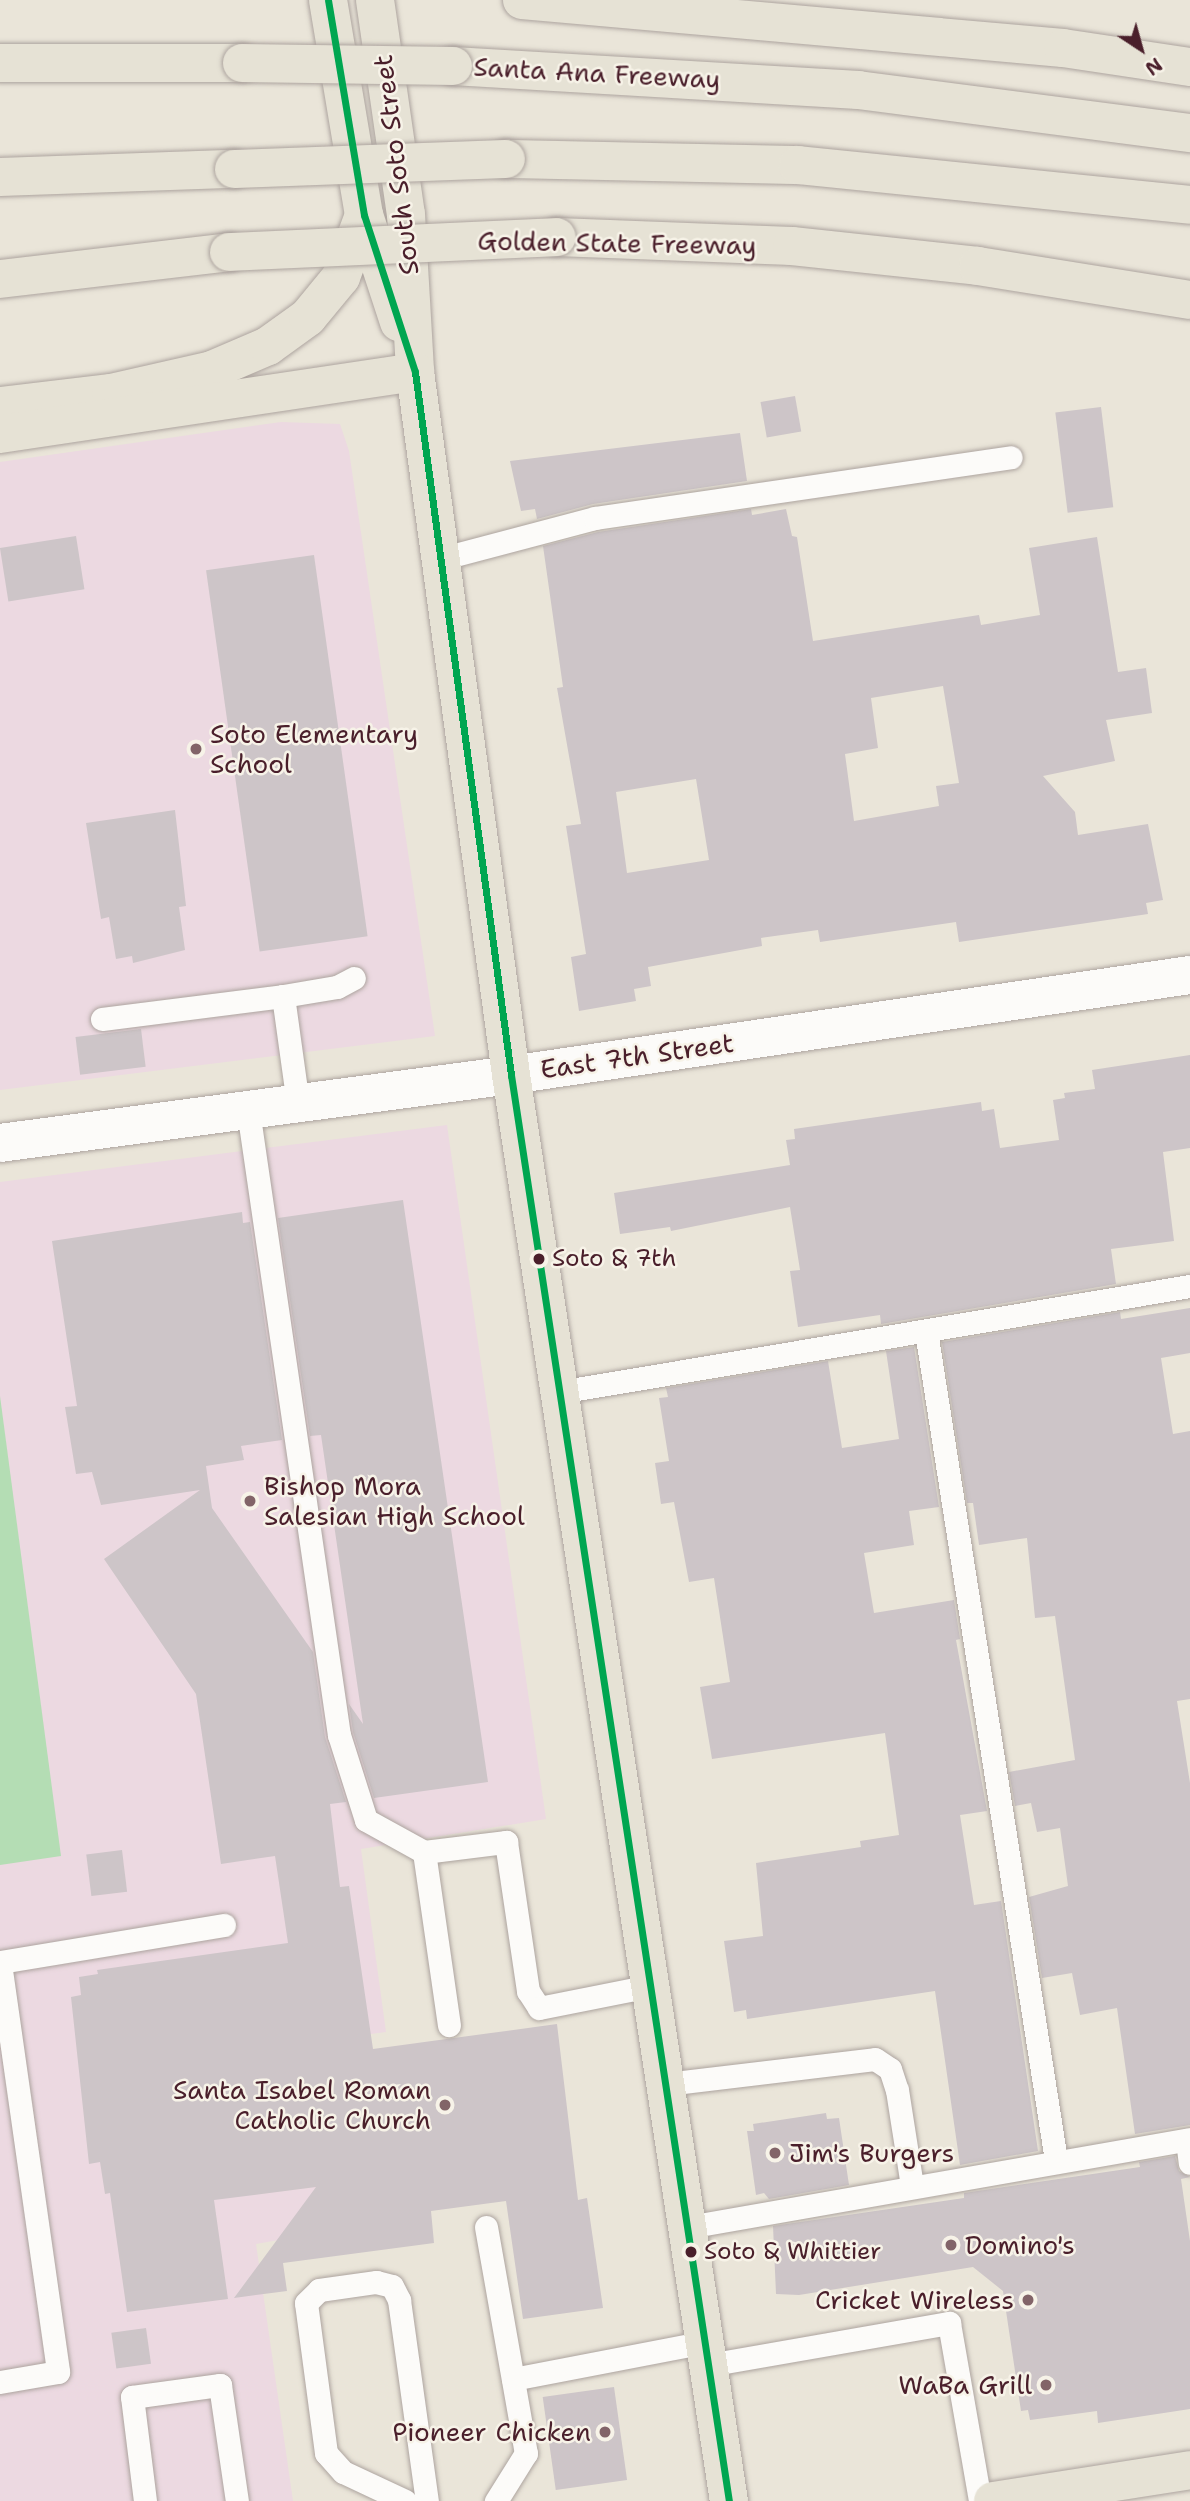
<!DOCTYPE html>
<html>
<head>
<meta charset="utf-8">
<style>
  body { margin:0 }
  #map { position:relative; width:1190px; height:2501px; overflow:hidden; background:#eae5d9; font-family:"Shantell Sans",sans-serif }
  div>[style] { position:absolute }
  .built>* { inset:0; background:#ecd9e1 }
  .green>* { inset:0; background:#b4ddb4 }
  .building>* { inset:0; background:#cdc5c8; transform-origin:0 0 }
  .roads { filter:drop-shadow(0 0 2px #ada49f) drop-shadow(0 0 2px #ada49f) }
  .service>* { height:23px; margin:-11.5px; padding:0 11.5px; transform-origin:11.5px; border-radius:11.5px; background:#fcfbf9 }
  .minor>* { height:38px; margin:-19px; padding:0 19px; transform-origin:19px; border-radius:19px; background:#fcfbf9 }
  .tertiary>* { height:38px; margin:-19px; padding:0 19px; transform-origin:19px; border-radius:19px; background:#fcfbf9 }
  .primary>* { height:38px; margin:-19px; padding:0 19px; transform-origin:19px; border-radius:19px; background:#e6e2d5 }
  .motorway>* { height:38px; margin:-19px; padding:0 19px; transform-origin:19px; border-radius:19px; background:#e6e2d5 }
  .bridges { filter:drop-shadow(0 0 2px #ada49f) drop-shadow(0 0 2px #ada49f) }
  .motorway-bridge>* { height:38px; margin:-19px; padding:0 19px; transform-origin:19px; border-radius:19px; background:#e6e2d5 }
  .bus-1>* { height:7px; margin:-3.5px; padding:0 3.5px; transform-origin:3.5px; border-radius:3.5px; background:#00a651 }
  .dots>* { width:19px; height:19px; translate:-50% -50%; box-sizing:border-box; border:4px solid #f7f3e8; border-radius:50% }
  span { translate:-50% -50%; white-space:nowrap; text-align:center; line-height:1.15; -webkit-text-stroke:5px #f7f3e8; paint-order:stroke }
  .bus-label { font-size:24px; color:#4a1f2b }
  .left { translate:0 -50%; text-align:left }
  .street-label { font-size:26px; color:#4a1f2b }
  .poi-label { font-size:26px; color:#4a1f2b }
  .right { translate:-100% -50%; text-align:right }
  .north { position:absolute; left:1106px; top:14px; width:70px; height:70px; -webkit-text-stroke:5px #f7f3e8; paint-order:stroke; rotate:144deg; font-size:19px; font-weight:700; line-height:28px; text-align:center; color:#4a1f2b }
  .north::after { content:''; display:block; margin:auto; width:24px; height:32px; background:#4a1f2b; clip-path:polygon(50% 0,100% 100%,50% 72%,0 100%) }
</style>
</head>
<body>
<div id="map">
  <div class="built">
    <div style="clip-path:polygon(281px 422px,340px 424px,349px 451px,435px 1036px,0 1090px,0 462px)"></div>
    <div style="clip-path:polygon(447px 1125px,546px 1819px,361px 1849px,386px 2032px,310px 2042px,335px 2230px,256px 2244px,293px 2501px,0 2501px,0 1182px)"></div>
  </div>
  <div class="green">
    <div style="clip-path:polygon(0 1396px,61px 1856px,0 1865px)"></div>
  </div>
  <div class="building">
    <div style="left:795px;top:396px;width:36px;height:35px;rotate:80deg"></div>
    <div style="left:1101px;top:407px;width:101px;height:46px;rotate:83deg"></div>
    <div style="clip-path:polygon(740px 433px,747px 481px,593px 504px,537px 519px,535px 509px,521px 511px,510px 461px)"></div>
    <div style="clip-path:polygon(evenodd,751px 509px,752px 515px,786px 509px,792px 536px,797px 537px,813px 641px,979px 615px,981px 625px,1040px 615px,1029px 548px,1097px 537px,1118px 672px,1146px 668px,1152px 713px,1106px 720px,1115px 761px,1043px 776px,1075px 812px,1078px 835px,1148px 824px,1163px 900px,1146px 903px,1148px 914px,959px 942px,956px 922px,820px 942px,818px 930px,761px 938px,762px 946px,648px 967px,651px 986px,634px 989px,636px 1001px,579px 1011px,571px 957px,586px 954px,566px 826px,581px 824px,557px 688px,563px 687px,543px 546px,598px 532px,751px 509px,943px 686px,959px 783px,936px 786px,939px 806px,854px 821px,845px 754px,878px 748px,871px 698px,943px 686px,751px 509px,696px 779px,709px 860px,627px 873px,616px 792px,696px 779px)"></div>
    <div style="left:76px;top:536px;width:54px;height:77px;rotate:81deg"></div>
    <div style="left:314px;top:555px;width:385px;height:109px;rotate:82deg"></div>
    <div style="clip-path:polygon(175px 810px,186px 906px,179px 907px,185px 950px,133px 963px,132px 956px,116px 959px,109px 917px,101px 919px,86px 823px)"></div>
    <div style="left:141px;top:1029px;width:38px;height:66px;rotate:83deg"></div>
    <div style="clip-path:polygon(1190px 1055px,1190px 1148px,1163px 1152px,1174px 1241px,1111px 1249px,1116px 1284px,881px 1324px,880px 1315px,798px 1327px,790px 1271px,800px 1270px,790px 1207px,671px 1231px,670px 1227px,620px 1234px,614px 1193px,790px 1165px,786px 1140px,795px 1139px,794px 1129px,981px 1102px,982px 1111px,994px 1109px,1000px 1148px,1059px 1140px,1053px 1100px,1065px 1098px,1064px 1093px,1095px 1089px,1092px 1070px)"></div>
    <div style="clip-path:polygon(403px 1200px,488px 1782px,374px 1798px,353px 1732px,349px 1704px,363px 1724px,321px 1435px,310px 1436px,278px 1218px)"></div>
    <div style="clip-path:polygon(242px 1212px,243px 1223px,250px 1222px,282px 1440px,241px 1446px,244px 1460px,206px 1466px,212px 1508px,313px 1652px,325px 1737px,346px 1802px,330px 1804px,340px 1887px,349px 1886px,373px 2049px,557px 2024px,578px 2200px,587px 2198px,603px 2308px,523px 2319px,506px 2201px,431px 2211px,434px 2243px,283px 2263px,287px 2291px,234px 2298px,316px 2187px,214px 2200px,228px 2299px,127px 2312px,110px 2193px,105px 2194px,100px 2162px,89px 2164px,71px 1997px,81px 1995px,79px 1977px,98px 1974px,97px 1970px,288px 1943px,275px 1856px,221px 1864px,196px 1694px,104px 1559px,200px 1490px,101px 1505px,92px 1472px,76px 1474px,65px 1407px,77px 1406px,52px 1241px)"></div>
    <div style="clip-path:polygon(1190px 1308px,1190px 1353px,1161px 1358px,1173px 1434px,1190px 1431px,1190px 1699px,1177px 1701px,1190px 1783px,1190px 2125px,1135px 2134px,1117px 2008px,1080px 2015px,1072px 1973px,1042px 1978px,1029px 1897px,1068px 1886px,1060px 1828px,1037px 1832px,1031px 1803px,1015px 1806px,1009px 1772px,1075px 1760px,1055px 1616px,1035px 1618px,1027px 1538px,979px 1545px,973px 1503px,967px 1503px,942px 1342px,1120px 1312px,1121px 1319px)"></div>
    <div style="clip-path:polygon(914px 1347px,939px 1507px,909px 1511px,914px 1545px,864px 1553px,874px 1613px,954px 1600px,960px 1639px,956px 1640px,987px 1811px,960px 1815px,974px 1905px,1001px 1901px,1038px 2151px,960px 2165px,935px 1991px,747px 2019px,746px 2010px,734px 2012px,724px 1941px,763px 1936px,756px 1863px,861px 1847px,860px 1841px,899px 1835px,885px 1733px,712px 1759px,700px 1687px,730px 1682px,714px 1578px,689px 1582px,674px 1502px,661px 1504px,655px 1463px,669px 1461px,659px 1398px,668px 1397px,666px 1388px,828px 1361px,842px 1448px,899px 1439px,886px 1351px)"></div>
    <div style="left:122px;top:1850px;width:42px;height:36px;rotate:83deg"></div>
    <div style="clip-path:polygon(826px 2113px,827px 2119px,839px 2118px,849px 2185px,769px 2199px,764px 2193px,756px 2195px,747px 2131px,754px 2131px,753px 2124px)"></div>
    <div style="clip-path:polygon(1175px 2156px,1179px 2171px,1190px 2177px,1181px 2179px,1190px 2241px,1190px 2409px,1098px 2423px,1097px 2411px,1030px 2420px,1028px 2410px,1021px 2411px,1003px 2291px,973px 2267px,799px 2295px,776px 2294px,773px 2226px,964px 2198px,964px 2193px,1140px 2167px,1139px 2162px)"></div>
    <div style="left:146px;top:2328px;width:36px;height:35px;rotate:82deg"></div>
    <div style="left:614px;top:2387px;width:94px;height:72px;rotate:82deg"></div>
  </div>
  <div class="roads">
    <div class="service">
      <div style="left:440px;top:559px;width:160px;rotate:-14.8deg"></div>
      <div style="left:595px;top:518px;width:420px;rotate:-8.3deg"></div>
      <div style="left:283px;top:996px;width:55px;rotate:-9.5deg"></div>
      <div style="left:337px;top:987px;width:19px;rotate:-28deg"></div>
      <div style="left:102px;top:1019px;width:182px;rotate:-7.2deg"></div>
      <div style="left:283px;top:996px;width:109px;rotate:82.1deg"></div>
      <div style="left:248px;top:1110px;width:632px;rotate:81.72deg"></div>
      <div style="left:339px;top:1735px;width:89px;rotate:72.4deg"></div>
      <div style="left:366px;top:1820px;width:66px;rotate:28.9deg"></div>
      <div style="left:424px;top:1852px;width:83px;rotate:-7deg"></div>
      <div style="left:506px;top:1842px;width:151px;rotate:81.6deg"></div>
      <div style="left:528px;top:1991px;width:20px;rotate:57deg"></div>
      <div style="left:539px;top:2008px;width:113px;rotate:-11.2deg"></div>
      <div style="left:926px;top:1331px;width:839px;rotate:81.09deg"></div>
      <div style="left:559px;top:1392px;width:640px;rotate:-9.54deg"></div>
      <div style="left:424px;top:1852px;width:175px;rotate:81.8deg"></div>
      <div style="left:0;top:1962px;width:227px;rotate:-9.4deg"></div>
      <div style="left:0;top:1963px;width:413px;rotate:81.9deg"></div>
      <div style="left:58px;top:2372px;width:59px;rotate:170.2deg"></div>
      <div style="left:666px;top:2084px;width:210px;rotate:-6.8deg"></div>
      <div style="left:875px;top:2059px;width:18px;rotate:34deg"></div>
      <div style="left:890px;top:2069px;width:22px;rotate:72deg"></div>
      <div style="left:897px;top:2090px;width:97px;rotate:81.1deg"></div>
      <div style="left:1187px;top:2140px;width:23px;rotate:83deg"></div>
      <div style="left:486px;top:2227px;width:230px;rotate:80deg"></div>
      <div style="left:526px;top:2453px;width:57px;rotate:122deg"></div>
      <div style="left:688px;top:2227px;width:510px;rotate:-9.94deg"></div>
      <div style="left:708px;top:2365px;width:245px;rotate:-9.9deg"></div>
      <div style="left:949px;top:2323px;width:181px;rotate:80.1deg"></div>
      <div style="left:513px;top:2379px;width:196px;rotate:-10.9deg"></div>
      <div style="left:145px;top:2501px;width:105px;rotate:-97.1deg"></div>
      <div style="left:132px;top:2397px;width:89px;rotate:-7.8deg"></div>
      <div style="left:220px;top:2385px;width:117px;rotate:81.7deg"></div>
      <div style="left:405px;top:2501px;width:68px;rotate:-154.9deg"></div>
      <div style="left:343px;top:2472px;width:25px;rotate:-132deg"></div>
      <div style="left:326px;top:2453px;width:151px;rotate:-97.6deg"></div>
      <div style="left:306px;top:2303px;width:18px;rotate:-45deg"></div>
      <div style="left:319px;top:2290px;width:58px;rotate:-8deg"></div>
      <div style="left:376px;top:2282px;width:16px;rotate:14deg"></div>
      <div style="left:392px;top:2286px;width:16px;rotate:63deg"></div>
      <div style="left:399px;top:2300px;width:203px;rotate:82.1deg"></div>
    </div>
    <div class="minor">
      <div style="left:0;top:1143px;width:516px;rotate:-7.58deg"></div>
    </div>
    <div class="tertiary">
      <div style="left:511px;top:1075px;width:686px;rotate:-8.38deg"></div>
    </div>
    <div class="primary">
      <div style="left:328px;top:0;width:218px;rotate:80.5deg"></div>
      <div style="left:364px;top:215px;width:113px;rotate:71.9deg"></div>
      <div style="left:375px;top:0;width:216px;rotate:81.8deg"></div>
      <div style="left:406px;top:214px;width:158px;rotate:86.7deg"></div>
      <div style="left:415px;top:372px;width:710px;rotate:82.22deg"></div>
      <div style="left:511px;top:1075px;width:1443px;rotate:81.31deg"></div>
      <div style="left:993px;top:2501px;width:199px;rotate:-8.9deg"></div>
    </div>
    <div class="motorway">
      <div style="left:522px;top:0;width:543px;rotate:5.07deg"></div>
      <div style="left:1063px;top:48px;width:128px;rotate:8.5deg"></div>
      <div style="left:0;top:63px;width:242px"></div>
      <div style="left:453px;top:66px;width:406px;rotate:3.4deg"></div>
      <div style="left:858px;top:90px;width:335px;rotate:7.4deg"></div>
      <div style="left:506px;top:159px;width:292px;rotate:1.2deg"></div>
      <div style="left:798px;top:165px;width:394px;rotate:5.8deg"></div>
      <div style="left:0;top:177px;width:234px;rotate:-2deg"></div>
      <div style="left:557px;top:237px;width:235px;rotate:2.2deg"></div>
      <div style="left:792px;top:246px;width:187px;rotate:6.1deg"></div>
      <div style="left:978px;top:266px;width:215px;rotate:9.1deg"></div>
      <div style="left:0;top:279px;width:231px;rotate:-6.7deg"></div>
      <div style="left:0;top:406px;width:112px;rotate:-6.7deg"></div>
      <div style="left:111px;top:393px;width:104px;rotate:-12.8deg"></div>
      <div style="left:212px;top:370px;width:61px;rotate:-23.2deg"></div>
      <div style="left:268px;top:346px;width:49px;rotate:-35.9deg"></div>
      <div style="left:308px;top:317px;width:52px;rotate:-50.5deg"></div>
      <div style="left:341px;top:277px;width:66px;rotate:-69.6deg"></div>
      <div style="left:0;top:434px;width:420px;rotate:-8.5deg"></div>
    </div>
  </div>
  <div class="bridges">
    <div class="motorway-bridge">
      <div style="left:242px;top:63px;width:211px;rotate:0.8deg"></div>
      <div style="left:234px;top:169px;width:272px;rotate:-2.1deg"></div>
      <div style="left:229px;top:252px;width:328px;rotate:-2.6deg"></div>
    </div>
  </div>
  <div class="bus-1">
    <div style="left:328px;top:0;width:218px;rotate:80.5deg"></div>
    <div style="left:364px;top:215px;width:165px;rotate:72deg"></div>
    <div style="left:415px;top:372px;width:710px;rotate:82.22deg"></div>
    <div style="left:511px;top:1075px;width:1443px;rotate:81.31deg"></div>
  </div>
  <div class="dots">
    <div style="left:196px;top:749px;background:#826468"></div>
    <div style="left:539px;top:1259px;background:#4a1f2b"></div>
    <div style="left:250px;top:1501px;background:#826468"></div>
    <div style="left:445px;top:2105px;background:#826468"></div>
    <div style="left:775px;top:2153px;background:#826468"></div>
    <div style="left:951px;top:2245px;background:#826468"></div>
    <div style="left:691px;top:2252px;background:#4a1f2b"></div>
    <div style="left:1028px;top:2300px;background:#826468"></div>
    <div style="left:1046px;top:2385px;background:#826468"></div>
    <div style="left:605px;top:2432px;background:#826468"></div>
  </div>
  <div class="bus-label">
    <span class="left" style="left:552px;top:1259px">Soto &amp; 7th</span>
    <span class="left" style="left:704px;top:2252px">Soto &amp; Whittier</span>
  </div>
  <div class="street-label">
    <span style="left:597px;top:73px;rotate:3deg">Santa Ana Freeway</span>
    <span style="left:396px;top:165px;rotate:-97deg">South Soto Street</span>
    <span style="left:617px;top:243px;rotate:1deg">Golden State Freeway</span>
    <span style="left:637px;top:1056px;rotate:-8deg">East 7th Street</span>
  </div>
  <div class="poi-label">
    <span class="left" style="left:210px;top:749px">Soto Elementary<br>School</span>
    <span class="left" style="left:264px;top:1501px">Bishop Mora<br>Salesian High School</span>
    <span class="right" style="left:431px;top:2105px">Santa Isabel Roman<br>Catholic Church</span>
    <span class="left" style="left:789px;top:2153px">Jim's Burgers</span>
    <span class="left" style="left:965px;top:2245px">Domino's</span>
    <span class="right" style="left:1014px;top:2300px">Cricket Wireless</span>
    <span class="right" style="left:1032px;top:2385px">WaBa Grill</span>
    <span class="right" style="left:591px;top:2432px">Pioneer Chicken</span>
  </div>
  <div class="north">N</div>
</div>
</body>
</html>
